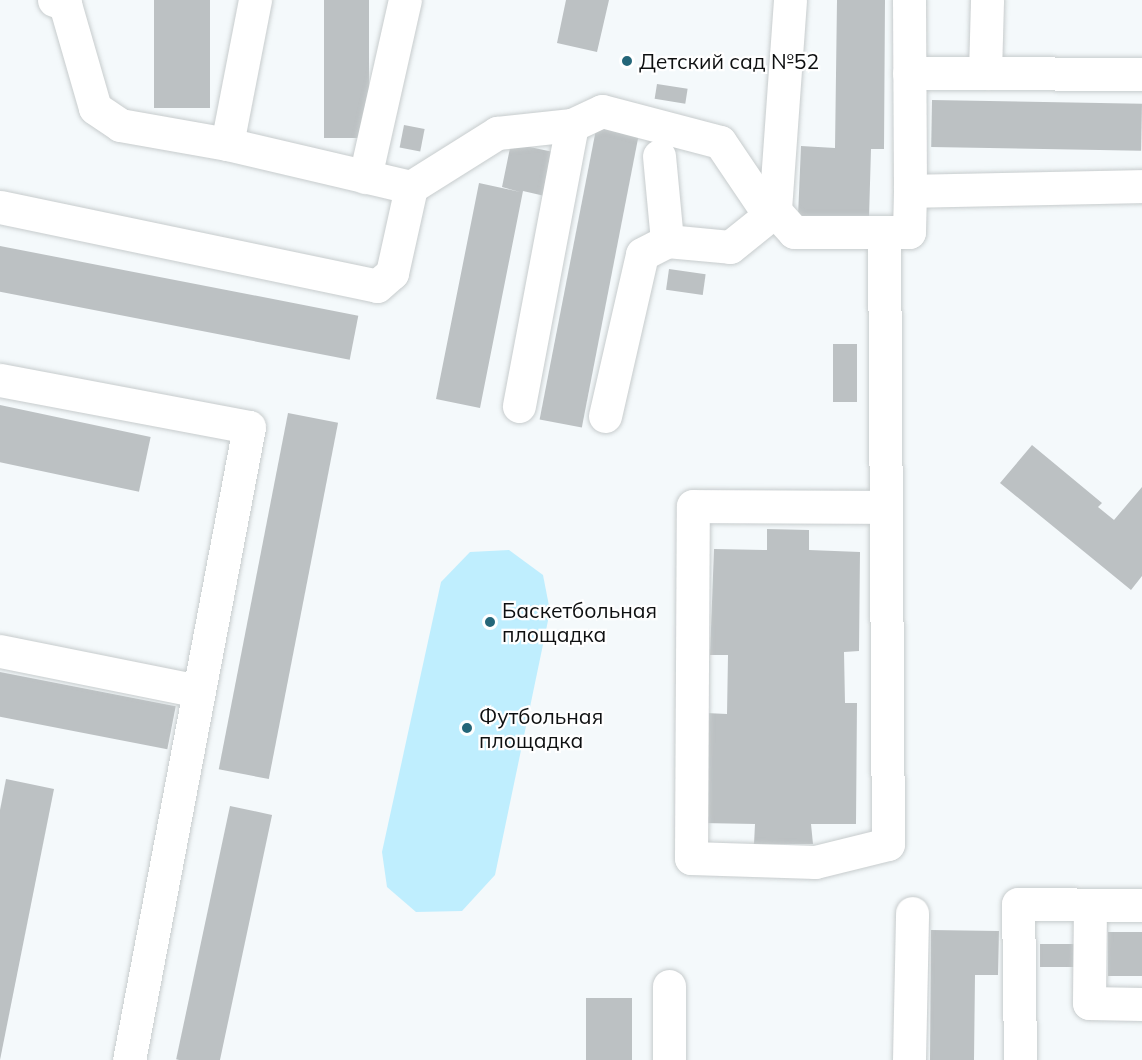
<!DOCTYPE html>
<html>
<head>
<meta charset="utf-8">
<style>
  body { margin:0 }
  #map { position:relative; width:1142px; height:1060px; overflow:hidden; background:#f4f9fb; font-family:Mulish,sans-serif }
  div>[style] { position:absolute }
  .green>* { inset:0; background:#bfeefe }
  .building>* { inset:0; background:#bcc1c3; transform-origin:0 0 }
  .roads { filter:drop-shadow(0 0 2px #c7cccd) drop-shadow(0 0 2px #c7cccd) }
  .minor>* { height:33px; margin:-16.5px; padding:0 16.5px; transform-origin:16.5px; border-radius:16.5px; background:#fff }
  .dots>* { width:16px; height:16px; translate:-50% -50%; box-sizing:border-box; border:3px solid #fff; border-radius:50% }
  span { translate:-50% -50%; white-space:nowrap; text-align:center; line-height:1.15; -webkit-text-stroke:4.5px #fff; paint-order:stroke }
  .poi-label { font-size:21px; color:#0e1011 }
  .left { translate:0 -50%; text-align:left }
</style>
</head>
<body>
<div id="map">
  <div class="green">
    <div style="clip-path:polygon(509px 550px,543px 575px,550px 611px,495px 875px,462px 911px,416px 912px,387px 887px,382px 852px,441px 582px,470px 552px)"></div>
  </div>
  <div class="building">
    <div style="left:154px;top:0;width:56px;height:108px"></div>
    <div style="left:324px;top:0;width:45px;height:138px"></div>
    <div style="clip-path:polygon(566px 0,609px 0,597px 52px,557px 43px)"></div>
    <div style="clip-path:polygon(837px 0,885px 0,884px 149px,871px 149px,869px 218px,798px 216px,801px 146px,835px 148px)"></div>
    <div style="left:657px;top:84px;width:31px;height:15px;rotate:9deg"></div>
    <div style="left:932px;top:100px;width:210px;height:47px;rotate:1deg"></div>
    <div style="left:598px;top:119px;width:43px;height:306px;rotate:11deg"></div>
    <div style="left:404px;top:125px;width:21px;height:23px;rotate:11deg"></div>
    <div style="clip-path:polygon(511px 143px,558px 153px,549px 197px,523px 191px,480px 408px,436px 399px,479px 183px,520px 192px,502px 187px)"></div>
    <div style="left:0;top:246px;width:365px;height:45px;rotate:11deg"></div>
    <div style="left:669px;top:269px;width:37px;height:21px;rotate:8deg"></div>
    <div style="left:833px;top:344px;width:24px;height:58px"></div>
    <div style="left:0;top:405px;width:154px;height:56px;rotate:12deg"></div>
    <div style="left:288px;top:413px;width:51px;height:363px;rotate:11deg"></div>
    <div style="clip-path:polygon(1032px 445px,1102px 503px,1098px 507px,1114px 520px,1142px 487px,1142px 576px,1131px 590px,1000px 483px)"></div>
    <div style="clip-path:polygon(767px 529px,809px 530px,809px 550px,860px 552px,859px 651px,844px 652px,845px 703px,857px 703px,856px 824px,811px 824px,813px 844px,754px 844px,755px 824px,702px 823px,706px 713px,727px 714px,728px 655px,710px 655px,714px 549px,767px 550px)"></div>
    <div style="left:0;top:672px;width:179px;height:44px;rotate:11deg"></div>
    <div style="clip-path:polygon(6px 779px,54px 789px,0 1060px,0 810px)"></div>
    <div style="left:230px;top:806px;width:43px;height:259px;rotate:12deg"></div>
    <div style="clip-path:polygon(931px 930px,999px 931px,998px 975px,975px 975px,974px 1060px,930px 1060px)"></div>
    <div style="left:1108px;top:932px;width:34px;height:44px"></div>
    <div style="left:1076px;top:944px;width:23px;height:36px;rotate:90deg"></div>
    <div style="left:586px;top:998px;width:46px;height:62px"></div>
  </div>
  <div class="roads">
    <div class="minor">
      <div style="left:54px;top:0;width:12px;rotate:20deg"></div>
      <div style="left:65px;top:4px;width:108px;rotate:73.9deg"></div>
      <div style="left:95px;top:108px;width:30px;rotate:34deg"></div>
      <div style="left:120px;top:125px;width:109px;rotate:10.1deg"></div>
      <div style="left:227px;top:144px;width:189px;rotate:13.2deg"></div>
      <div style="left:411px;top:187px;width:102px;rotate:-32.1deg"></div>
      <div style="left:497px;top:133px;width:75px;rotate:-6.1deg"></div>
      <div style="left:572px;top:125px;width:286px;rotate:100.7deg"></div>
      <div style="left:790px;top:0;width:212px;rotate:94.1deg"></div>
      <div style="left:775px;top:211px;width:28px;rotate:48deg"></div>
      <div style="left:794px;top:232px;width:115px"></div>
      <div style="left:909px;top:232px;width:41px;rotate:-88.6deg"></div>
      <div style="left:909px;top:0;width:191px;rotate:89.7deg"></div>
      <div style="left:910px;top:191px;width:232px;rotate:-1.2deg"></div>
      <div style="left:909px;top:73px;width:233px;rotate:0.2deg"></div>
      <div style="left:985px;top:73px;width:73px;rotate:-88.4deg"></div>
      <div style="left:572px;top:125px;width:33px;rotate:-25deg"></div>
      <div style="left:602px;top:111px;width:122px;rotate:14.7deg"></div>
      <div style="left:720px;top:142px;width:89px;rotate:56deg"></div>
      <div style="left:227px;top:144px;width:147px;rotate:-79deg"></div>
      <div style="left:659px;top:156px;width:85px;rotate:84.6deg"></div>
      <div style="left:667px;top:241px;width:63px;rotate:5.4deg"></div>
      <div style="left:730px;top:247px;width:58px;rotate:-38.7deg"></div>
      <div style="left:365px;top:177px;width:181px;rotate:-77.3deg"></div>
      <div style="left:0;top:207px;width:385px;rotate:11.8deg"></div>
      <div style="left:377px;top:286px;width:20px;rotate:-41deg"></div>
      <div style="left:392px;top:273px;width:88px;rotate:-77.5deg"></div>
      <div style="left:884px;top:232px;width:612px;rotate:89.63deg"></div>
      <div style="left:888px;top:844px;width:75px;rotate:166.1deg"></div>
      <div style="left:815px;top:862px;width:124px;rotate:-178.2deg"></div>
      <div style="left:691px;top:858px;width:352px;rotate:-89.7deg"></div>
      <div style="left:693px;top:506px;width:193px;rotate:0.3deg"></div>
      <div style="left:0;top:380px;width:253px;rotate:10.7deg"></div>
      <div style="left:249px;top:427px;width:644px;rotate:100.73deg"></div>
      <div style="left:605px;top:416px;width:166px;rotate:-77.1deg"></div>
      <div style="left:642px;top:254px;width:28px;rotate:-27deg"></div>
      <div style="left:0;top:651px;width:202px;rotate:11.4deg"></div>
      <div style="left:1090px;top:905px;width:98px;rotate:90.6deg"></div>
      <div style="left:1089px;top:1003px;width:53px;rotate:1.1deg"></div>
      <div style="left:669px;top:1060px;width:74px;rotate:-90deg"></div>
      <div style="left:909px;top:1060px;width:147px;rotate:-88.8deg"></div>
      <div style="left:1020px;top:1060px;width:156px;rotate:-90.7deg"></div>
      <div style="left:1018px;top:904px;width:124px;rotate:0.5deg"></div>
    </div>
  </div>
  <div class="dots">
    <div style="left:627px;top:61px;background:#246679"></div>
    <div style="left:490px;top:622px;background:#246679"></div>
    <div style="left:467px;top:728px;background:#246679"></div>
  </div>
  <div class="poi-label">
    <span class="left" style="left:639px;top:61px">Детский сад №52</span>
    <span class="left" style="left:502px;top:622px">Баскетбольная<br>площадка</span>
    <span class="left" style="left:479px;top:728px">Футбольная<br>площадка</span>
  </div>
</div>
</body>
</html>
